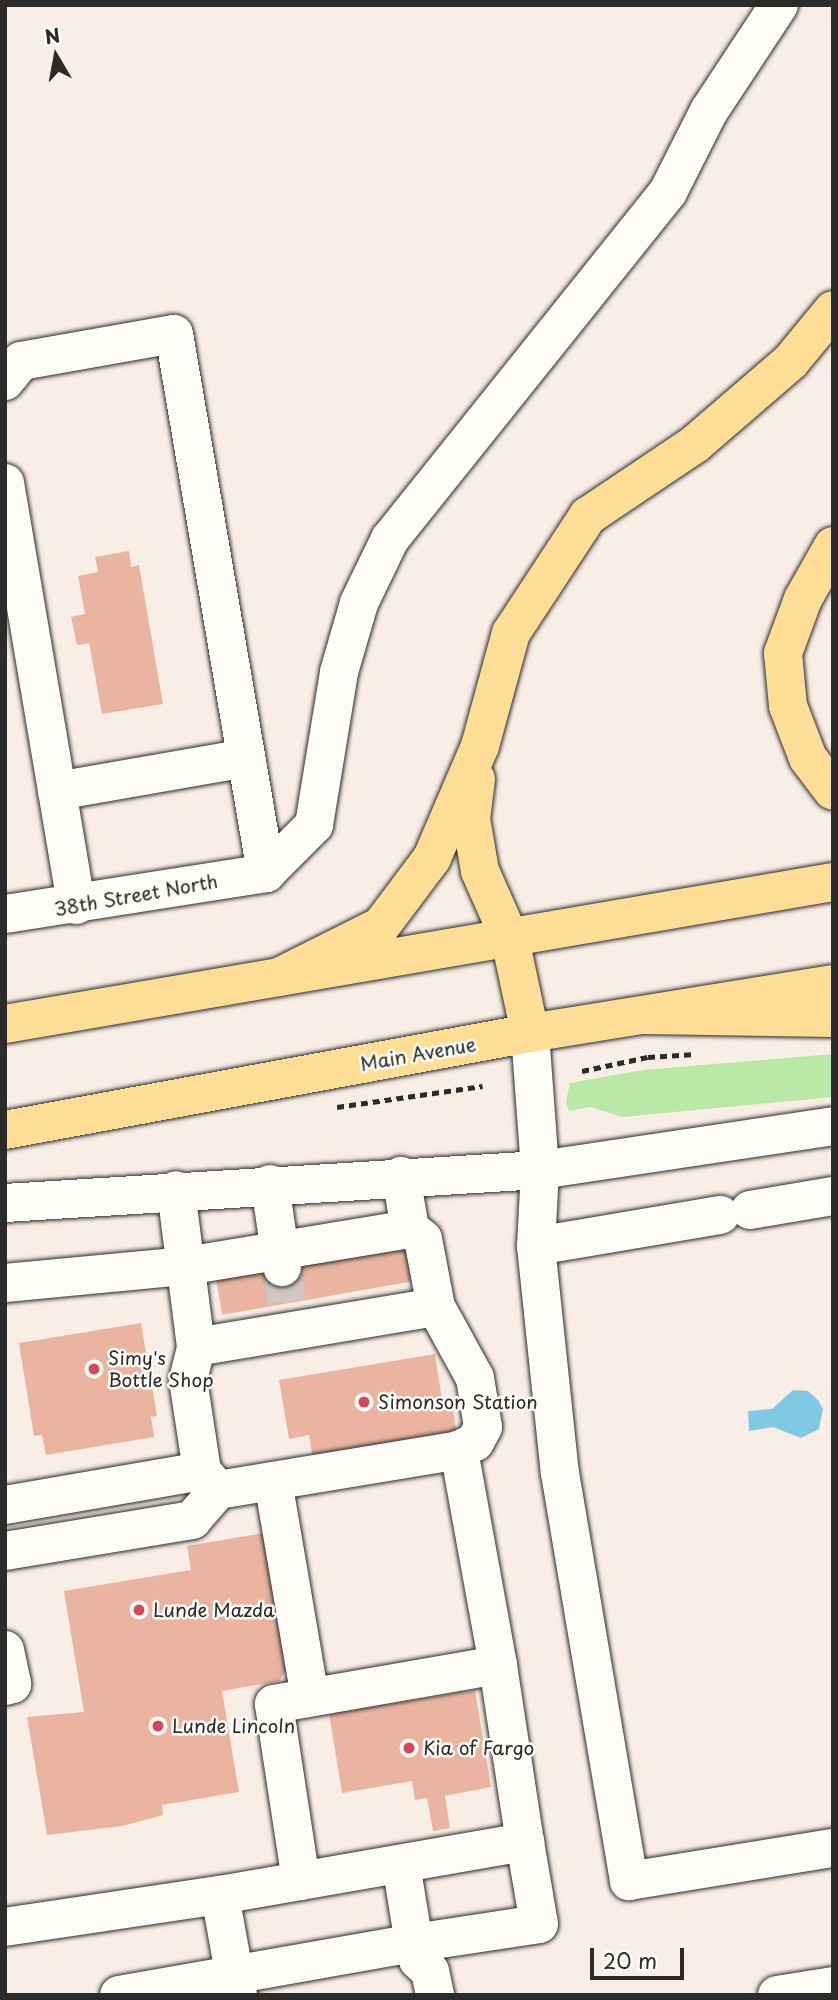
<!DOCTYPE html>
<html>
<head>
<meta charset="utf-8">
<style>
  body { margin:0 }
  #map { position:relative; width:838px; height:2000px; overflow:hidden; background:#f9eee6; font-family:"Playpen Sans",sans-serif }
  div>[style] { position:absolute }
  .green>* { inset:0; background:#bae8a7 }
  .water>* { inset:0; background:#81c8e2 }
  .building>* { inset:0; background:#ebb4a1; transform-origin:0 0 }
  .minor-tunnel>* { height:38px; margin-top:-19px; transform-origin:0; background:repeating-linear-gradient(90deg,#d0c7c1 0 38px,transparent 0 57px) }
  .path>* { height:4.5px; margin-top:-2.25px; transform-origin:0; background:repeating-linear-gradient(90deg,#2b2b2b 0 7px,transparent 0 12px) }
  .roads { filter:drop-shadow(0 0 2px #2b2b2b) drop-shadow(0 0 2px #2b2b2b) }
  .minor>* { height:38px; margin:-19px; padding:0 19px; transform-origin:19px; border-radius:19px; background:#fdfcf7 }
  .major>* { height:38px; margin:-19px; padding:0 19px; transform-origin:19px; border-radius:19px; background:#fedd96 }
  .highway>* { height:38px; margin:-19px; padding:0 19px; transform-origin:19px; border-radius:19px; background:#fedd96 }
  .dots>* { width:19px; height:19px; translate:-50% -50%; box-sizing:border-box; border:4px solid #fdfcf7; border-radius:50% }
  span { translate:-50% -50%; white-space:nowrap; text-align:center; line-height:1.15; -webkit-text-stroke:5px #fdfcf7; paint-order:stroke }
  .street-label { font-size:19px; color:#2b2b2b }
  .poi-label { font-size:19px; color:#2b2b2b }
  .left { translate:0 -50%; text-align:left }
  .frame { position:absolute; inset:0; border:7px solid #2b2b2b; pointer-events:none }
  .north { position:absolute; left:21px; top:21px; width:70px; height:70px; -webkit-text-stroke:5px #fdfcf7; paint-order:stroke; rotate:350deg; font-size:19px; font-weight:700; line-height:28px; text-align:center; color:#2b2b2b }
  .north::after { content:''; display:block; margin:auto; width:24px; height:32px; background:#2b2b2b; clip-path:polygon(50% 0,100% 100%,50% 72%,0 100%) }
  .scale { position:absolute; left:590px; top:1948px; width:94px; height:32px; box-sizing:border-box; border:4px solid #2b2b2b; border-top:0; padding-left:9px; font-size:21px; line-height:24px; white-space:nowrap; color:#2b2b2b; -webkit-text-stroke:5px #fdfcf7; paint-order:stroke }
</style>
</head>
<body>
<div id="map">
  <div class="green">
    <div style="clip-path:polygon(833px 1054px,833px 1097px,622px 1117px,591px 1107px,569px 1111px,566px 1102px,570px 1083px,643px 1070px)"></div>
  </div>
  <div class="water">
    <div style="clip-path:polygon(793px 1390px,808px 1391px,818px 1400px,823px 1409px,819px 1429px,801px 1438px,773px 1427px,749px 1431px,748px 1411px,772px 1409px)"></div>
  </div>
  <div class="building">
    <div style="clip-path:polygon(129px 551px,131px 567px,139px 565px,163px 704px,102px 714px,89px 643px,77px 645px,71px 617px,85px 614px,78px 576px,98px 572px,95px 557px)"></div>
    <div style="left:411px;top:1245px;width:36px;height:198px;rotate:80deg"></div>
    <div style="clip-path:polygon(141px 1323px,157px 1416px,151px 1417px,154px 1437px,46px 1455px,42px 1435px,34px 1436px,19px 1343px)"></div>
    <div style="clip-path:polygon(435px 1354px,442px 1400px,451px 1399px,457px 1435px,313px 1459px,309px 1435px,289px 1439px,279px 1380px)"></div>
    <div style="clip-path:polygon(263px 1533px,286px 1671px,279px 1681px,222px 1691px,239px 1792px,162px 1805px,163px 1815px,123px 1826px,47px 1835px,27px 1717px,84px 1712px,64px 1591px,191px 1570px,187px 1546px)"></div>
    <div style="clip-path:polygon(475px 1690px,491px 1787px,445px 1796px,450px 1828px,433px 1831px,427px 1798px,415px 1800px,412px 1781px,342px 1793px,329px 1714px)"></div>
  </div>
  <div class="minor-tunnel">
    <div style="left:282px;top:1267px;width:35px;rotate:83deg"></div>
  </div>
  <div class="path">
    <div style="left:582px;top:1071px;width:67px;rotate:-12deg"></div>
    <div style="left:648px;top:1057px;width:48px;rotate:-3.6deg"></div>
    <div style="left:337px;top:1107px;width:147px;rotate:-8.2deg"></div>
  </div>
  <div class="roads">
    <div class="minor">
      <div style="left:5px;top:381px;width:26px;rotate:-51deg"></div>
      <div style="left:21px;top:361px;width:155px;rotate:-10deg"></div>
      <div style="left:174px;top:334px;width:547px;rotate:80.31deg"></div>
      <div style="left:5px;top:483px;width:428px;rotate:80.4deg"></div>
      <div style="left:57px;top:791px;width:192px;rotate:-9.9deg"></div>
      <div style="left:266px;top:873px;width:68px;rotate:-45deg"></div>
      <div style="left:314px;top:825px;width:155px;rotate:-80.7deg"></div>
      <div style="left:339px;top:672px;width:72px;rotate:-73.8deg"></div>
      <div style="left:359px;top:603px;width:71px;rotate:-64.2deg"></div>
      <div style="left:390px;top:539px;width:445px;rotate:-51.3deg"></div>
      <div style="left:668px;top:192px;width:91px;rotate:-63.2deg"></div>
      <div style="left:709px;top:111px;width:127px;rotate:-56.6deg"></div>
      <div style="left:5px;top:914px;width:264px;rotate:-8.9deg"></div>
      <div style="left:530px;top:1033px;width:137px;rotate:85.8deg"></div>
      <div style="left:540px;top:1170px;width:296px;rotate:-8.5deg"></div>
      <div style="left:270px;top:1184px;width:84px;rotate:81.8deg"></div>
      <div style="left:5px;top:1203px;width:536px;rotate:-3.53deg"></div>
      <div style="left:540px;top:1170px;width:76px;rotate:93deg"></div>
      <div style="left:536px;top:1246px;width:228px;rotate:84deg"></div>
      <div style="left:560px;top:1473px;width:414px;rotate:80.4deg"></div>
      <div style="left:629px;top:1881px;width:207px;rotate:-9.2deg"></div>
      <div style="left:750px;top:1210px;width:84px;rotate:-9.6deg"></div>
      <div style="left:536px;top:1246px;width:187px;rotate:-9.6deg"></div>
      <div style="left:5px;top:1283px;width:182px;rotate:-5.4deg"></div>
      <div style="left:186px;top:1266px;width:227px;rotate:-9.4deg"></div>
      <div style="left:196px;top:1347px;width:243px;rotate:-9.5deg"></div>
      <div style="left:202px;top:1471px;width:25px;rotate:50deg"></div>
      <div style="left:218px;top:1490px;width:244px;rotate:-9.4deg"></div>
      <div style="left:459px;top:1450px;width:18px;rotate:-27deg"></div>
      <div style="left:475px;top:1442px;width:17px;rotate:-62deg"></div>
      <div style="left:483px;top:1427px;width:50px;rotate:-99.3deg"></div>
      <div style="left:475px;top:1378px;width:81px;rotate:-118.8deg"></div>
      <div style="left:436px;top:1307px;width:69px;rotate:-100.8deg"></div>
      <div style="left:423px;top:1239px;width:16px;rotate:-142deg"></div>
      <div style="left:410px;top:1229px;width:54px;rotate:-99.6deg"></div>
      <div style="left:273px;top:1481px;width:219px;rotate:80.3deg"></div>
      <div style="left:5px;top:1505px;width:200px;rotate:-9.8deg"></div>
      <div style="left:202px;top:1471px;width:92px;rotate:-98.7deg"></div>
      <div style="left:188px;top:1380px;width:34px;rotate:-76deg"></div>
      <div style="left:196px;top:1347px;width:158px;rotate:-97.3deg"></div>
      <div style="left:5px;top:1551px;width:190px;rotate:-9.4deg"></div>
      <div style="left:192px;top:1520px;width:40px;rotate:-49deg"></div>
      <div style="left:5px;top:1650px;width:35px;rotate:78deg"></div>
      <div style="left:12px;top:1684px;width:7px;rotate:164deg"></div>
      <div style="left:401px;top:1864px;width:80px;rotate:80.7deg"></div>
      <div style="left:414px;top:1943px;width:126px;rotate:-8.6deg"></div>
      <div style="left:539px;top:1924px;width:83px;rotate:-99.7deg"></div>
      <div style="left:301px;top:1881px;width:179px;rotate:-98.7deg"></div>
      <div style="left:274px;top:1704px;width:227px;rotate:-9.9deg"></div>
      <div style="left:498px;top:1665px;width:219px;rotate:-100.3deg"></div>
      <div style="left:220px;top:1895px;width:310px;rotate:-9.9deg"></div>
      <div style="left:525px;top:1842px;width:179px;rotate:-98.7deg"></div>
      <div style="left:5px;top:1927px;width:217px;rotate:-8.5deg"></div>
      <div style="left:220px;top:1895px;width:102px;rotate:79.8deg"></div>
      <div style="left:119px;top:1995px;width:300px;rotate:-10deg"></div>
      <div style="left:414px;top:1943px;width:17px;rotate:77deg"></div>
      <div style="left:418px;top:1960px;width:16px;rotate:43deg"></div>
      <div style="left:430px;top:1971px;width:25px;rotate:78deg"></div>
      <div style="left:777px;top:1995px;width:57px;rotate:-9.1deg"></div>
    </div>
    <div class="major">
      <div style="left:510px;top:939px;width:96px;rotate:78deg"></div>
      <div style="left:5px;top:1024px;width:840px;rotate:-9.73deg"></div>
      <div style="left:5px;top:1130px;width:534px;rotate:-10.47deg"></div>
      <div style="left:530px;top:1033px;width:307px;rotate:-9.2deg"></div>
    </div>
    <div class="highway">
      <div style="left:833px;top:546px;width:61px;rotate:119.5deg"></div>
      <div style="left:803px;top:599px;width:58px;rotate:110.3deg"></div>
      <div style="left:783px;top:653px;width:53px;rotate:84.6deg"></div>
      <div style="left:788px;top:706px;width:56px;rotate:69deg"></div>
      <div style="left:808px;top:758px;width:41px;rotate:52.9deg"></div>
      <div style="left:476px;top:779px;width:40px;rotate:97.1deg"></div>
      <div style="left:471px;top:819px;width:53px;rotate:80.2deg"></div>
      <div style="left:480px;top:871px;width:74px;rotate:66.2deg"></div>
      <div style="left:279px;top:977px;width:114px;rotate:-26.6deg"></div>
      <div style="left:381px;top:926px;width:85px;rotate:-53.1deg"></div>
      <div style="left:432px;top:858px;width:122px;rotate:-66.8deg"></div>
      <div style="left:480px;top:746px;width:117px;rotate:-74.7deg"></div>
      <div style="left:511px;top:633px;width:140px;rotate:-56.7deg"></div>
      <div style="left:588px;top:516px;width:129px;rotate:-33.9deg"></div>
      <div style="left:695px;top:444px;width:127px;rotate:-40.8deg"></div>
      <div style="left:791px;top:361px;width:66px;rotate:-50.5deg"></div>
      <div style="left:646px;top:1015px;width:187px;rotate:0.9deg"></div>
    </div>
  </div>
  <div class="dots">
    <div style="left:94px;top:1369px;background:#d1495b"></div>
    <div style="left:364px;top:1402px;background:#d1495b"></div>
    <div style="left:139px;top:1610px;background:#d1495b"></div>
    <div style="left:158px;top:1726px;background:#d1495b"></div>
    <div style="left:409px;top:1748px;background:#d1495b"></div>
  </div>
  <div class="street-label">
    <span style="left:136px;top:895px;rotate:-10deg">38th Street North</span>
    <span style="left:418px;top:1054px;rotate:-10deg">Main Avenue</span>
  </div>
  <div class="poi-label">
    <span class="left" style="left:108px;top:1369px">Simy's<br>Bottle Shop</span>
    <span class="left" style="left:378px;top:1402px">Simonson Station</span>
    <span class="left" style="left:153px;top:1610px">Lunde Mazda</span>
    <span class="left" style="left:172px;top:1726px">Lunde Lincoln</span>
    <span class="left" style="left:423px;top:1748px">Kia of Fargo</span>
  </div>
  <div class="frame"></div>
  <div class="north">N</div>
  <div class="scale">20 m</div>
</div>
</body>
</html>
